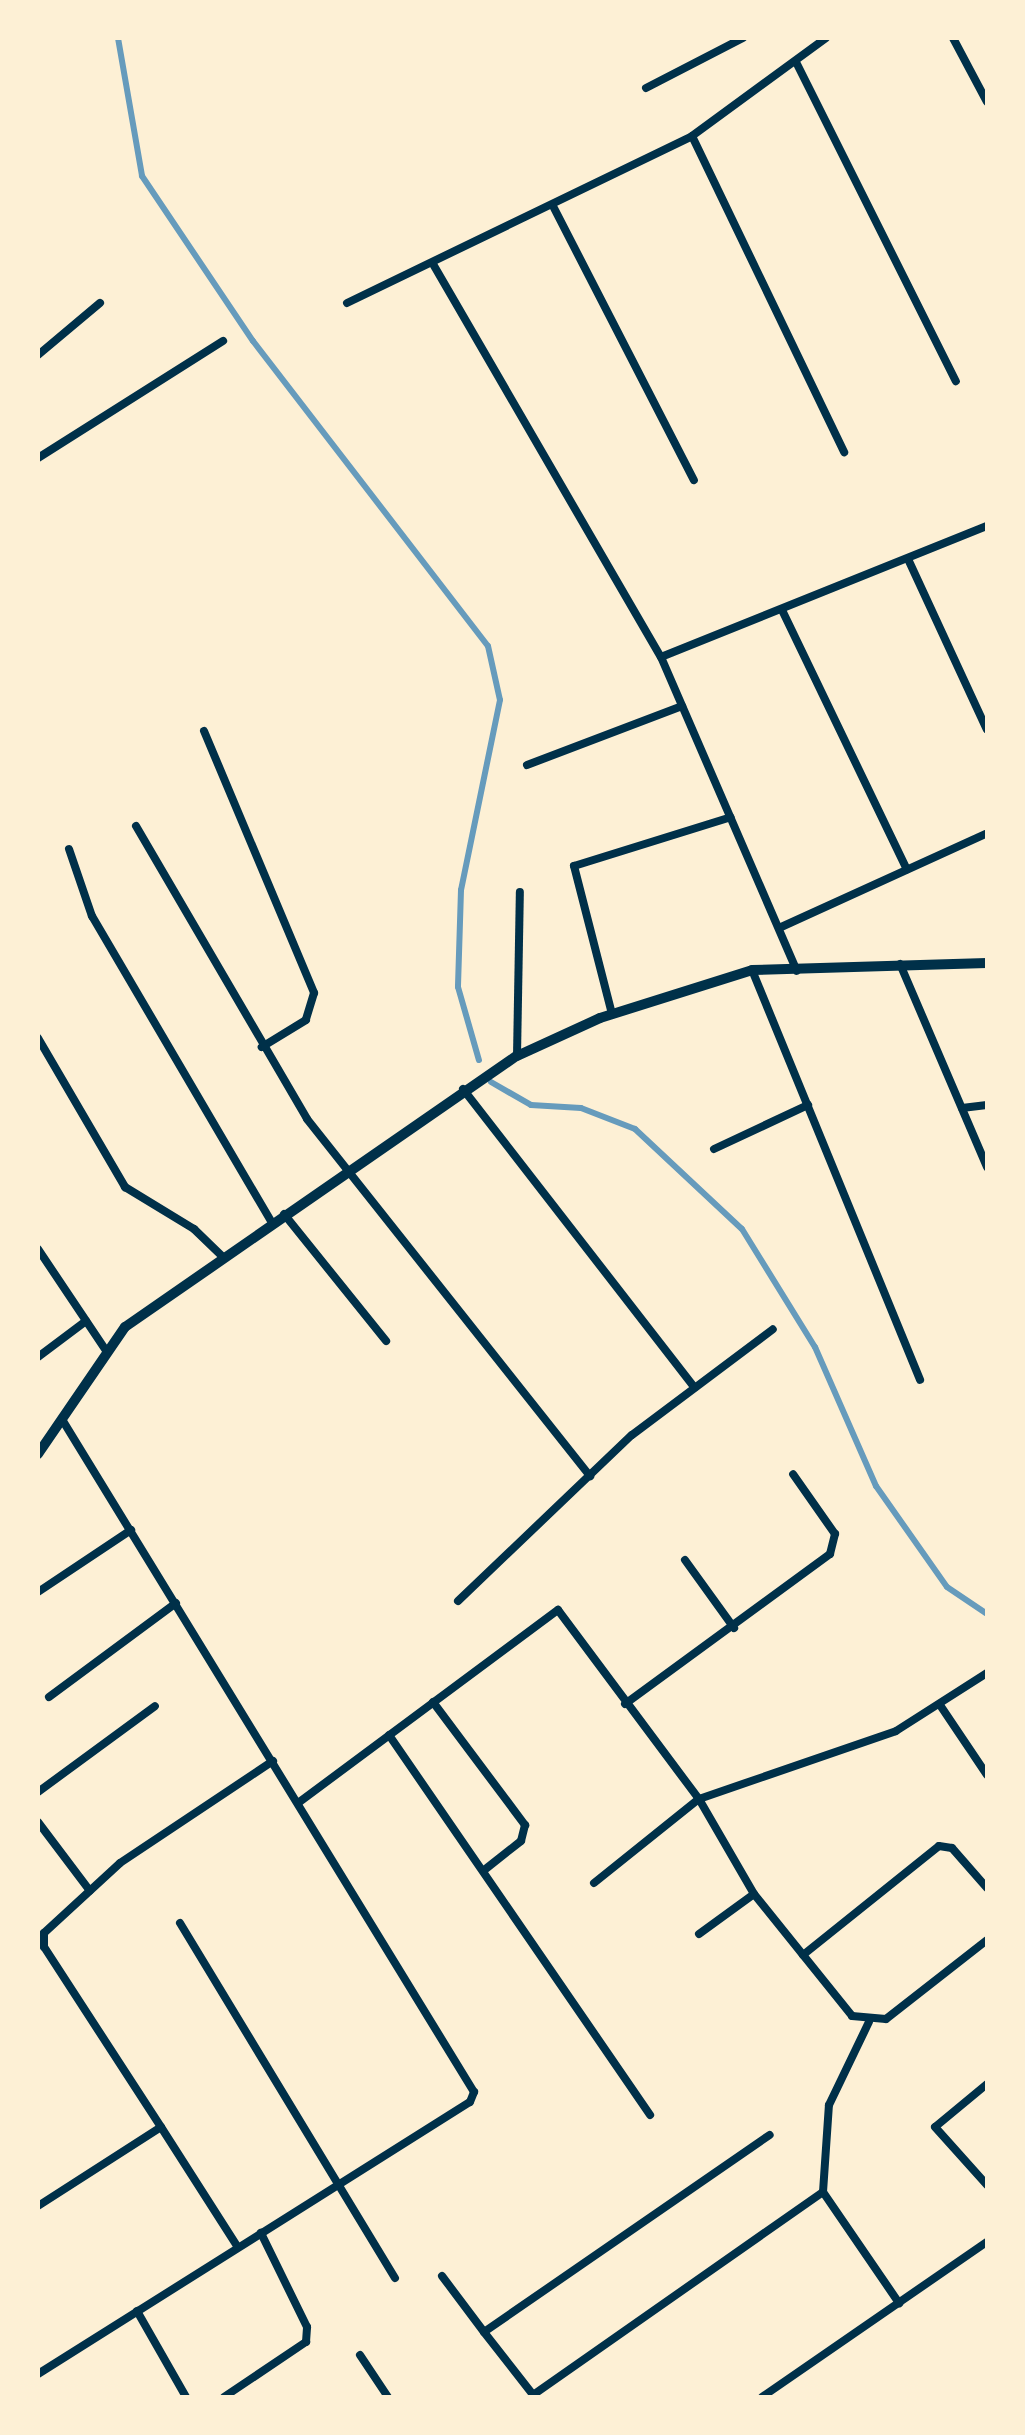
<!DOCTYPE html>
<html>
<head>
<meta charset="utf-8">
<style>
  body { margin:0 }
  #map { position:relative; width:1025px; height:2435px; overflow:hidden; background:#fdf0d5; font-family:"Varela Round",sans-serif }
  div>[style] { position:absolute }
  .stream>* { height:6px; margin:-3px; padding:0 3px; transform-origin:3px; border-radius:3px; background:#669bbc }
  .minor>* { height:8px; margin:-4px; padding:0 4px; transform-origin:4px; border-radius:4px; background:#003049 }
  .tertiary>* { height:10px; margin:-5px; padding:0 5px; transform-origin:5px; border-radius:5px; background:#003049 }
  span { translate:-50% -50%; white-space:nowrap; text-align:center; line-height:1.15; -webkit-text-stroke:8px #fdf0d5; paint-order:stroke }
  .frame { position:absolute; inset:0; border:40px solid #fdf0d5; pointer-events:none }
</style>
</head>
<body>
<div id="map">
  <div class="stream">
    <div style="left:118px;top:38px;width:140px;rotate:80.1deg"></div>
    <div style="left:142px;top:176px;width:199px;rotate:56.1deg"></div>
    <div style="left:253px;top:341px;width:385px;rotate:52.4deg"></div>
    <div style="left:488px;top:646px;width:55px;rotate:77.5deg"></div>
    <div style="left:500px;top:700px;width:194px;rotate:101.6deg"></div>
    <div style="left:461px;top:890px;width:97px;rotate:91.8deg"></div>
    <div style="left:458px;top:987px;width:76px;rotate:74deg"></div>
    <div style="left:491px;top:1082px;width:46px;rotate:29.9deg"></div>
    <div style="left:531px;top:1105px;width:50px;rotate:3.4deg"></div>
    <div style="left:581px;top:1108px;width:58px;rotate:21.3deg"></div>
    <div style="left:635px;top:1129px;width:146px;rotate:43.1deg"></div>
    <div style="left:742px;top:1229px;width:139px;rotate:58.3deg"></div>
    <div style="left:815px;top:1347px;width:152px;rotate:66.3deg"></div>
    <div style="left:876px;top:1486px;width:123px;rotate:54.9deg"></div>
    <div style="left:947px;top:1587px;width:48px;rotate:34deg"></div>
  </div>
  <div class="minor">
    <div style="left:953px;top:38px;width:72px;rotate:62deg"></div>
    <div style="left:796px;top:62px;width:357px;rotate:63.4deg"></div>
    <div style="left:646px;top:88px;width:109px;rotate:-27.3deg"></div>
    <div style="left:692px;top:136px;width:351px;rotate:64.3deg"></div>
    <div style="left:554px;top:208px;width:306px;rotate:62.8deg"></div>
    <div style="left:433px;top:264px;width:454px;rotate:59.9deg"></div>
    <div style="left:661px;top:657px;width:342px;rotate:66.6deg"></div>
    <div style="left:347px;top:303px;width:383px;rotate:-25.8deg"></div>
    <div style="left:692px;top:136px;width:166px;rotate:-36.2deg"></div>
    <div style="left:38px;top:355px;width:81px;rotate:-40deg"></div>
    <div style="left:38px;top:458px;width:219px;rotate:-32.3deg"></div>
    <div style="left:908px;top:559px;width:188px;rotate:65.2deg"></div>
    <div style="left:782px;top:610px;width:288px;rotate:64.3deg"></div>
    <div style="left:661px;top:657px;width:351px;rotate:-21.9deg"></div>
    <div style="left:204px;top:731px;width:284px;rotate:67.2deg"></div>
    <div style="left:314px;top:993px;width:28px;rotate:107deg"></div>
    <div style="left:306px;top:1020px;width:52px;rotate:148.5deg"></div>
    <div style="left:527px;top:765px;width:166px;rotate:-20.8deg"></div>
    <div style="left:136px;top:826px;width:339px;rotate:59.7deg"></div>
    <div style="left:307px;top:1119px;width:456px;rotate:51.6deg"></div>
    <div style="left:69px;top:849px;width:71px;rotate:71.1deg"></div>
    <div style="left:92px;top:916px;width:356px;rotate:59.6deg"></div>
    <div style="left:779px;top:928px;width:229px;rotate:-24.5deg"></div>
    <div style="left:900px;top:964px;width:221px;rotate:66.8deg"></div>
    <div style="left:752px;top:970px;width:443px;rotate:67.7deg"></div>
    <div style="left:612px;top:1014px;width:153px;rotate:-104.4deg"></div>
    <div style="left:574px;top:866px;width:164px;rotate:-17.3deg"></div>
    <div style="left:38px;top:1038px;width:173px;rotate:59.7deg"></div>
    <div style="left:125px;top:1187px;width:81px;rotate:31.3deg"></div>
    <div style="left:194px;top:1229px;width:39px;rotate:44deg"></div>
    <div style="left:517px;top:1056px;width:164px;rotate:-89deg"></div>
    <div style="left:463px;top:1089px;width:378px;rotate:52.2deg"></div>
    <div style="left:962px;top:1108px;width:25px;rotate:-7deg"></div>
    <div style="left:714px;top:1149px;width:104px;rotate:-25.1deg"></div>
    <div style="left:284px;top:1214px;width:163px;rotate:51.2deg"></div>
    <div style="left:38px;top:1249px;width:124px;rotate:56.2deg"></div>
    <div style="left:38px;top:1357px;width:60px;rotate:-36.9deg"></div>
    <div style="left:685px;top:1560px;width:84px;rotate:54.2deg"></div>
    <div style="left:38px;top:1592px;width:112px;rotate:-33.7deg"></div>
    <div style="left:458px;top:1601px;width:240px;rotate:-43.7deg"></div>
    <div style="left:632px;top:1435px;width:176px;rotate:-36.9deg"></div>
    <div style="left:49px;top:1697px;width:158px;rotate:-36.5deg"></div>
    <div style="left:433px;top:1702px;width:154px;rotate:53.2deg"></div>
    <div style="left:525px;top:1825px;width:16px;rotate:104deg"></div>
    <div style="left:521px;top:1841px;width:48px;rotate:141.7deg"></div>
    <div style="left:625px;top:1704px;width:254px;rotate:-36.2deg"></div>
    <div style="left:830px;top:1554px;width:21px;rotate:-76deg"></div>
    <div style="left:835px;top:1534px;width:73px;rotate:-125deg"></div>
    <div style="left:940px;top:1705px;width:84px;rotate:56.1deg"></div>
    <div style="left:389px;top:1735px;width:461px;rotate:55.5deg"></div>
    <div style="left:38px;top:1792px;width:145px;rotate:-36.3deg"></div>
    <div style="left:298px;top:1803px;width:324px;rotate:-36.6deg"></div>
    <div style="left:558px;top:1610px;width:236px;rotate:53.3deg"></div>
    <div style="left:699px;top:1799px;width:110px;rotate:59.9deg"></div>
    <div style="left:754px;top:1894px;width:156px;rotate:51.2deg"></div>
    <div style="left:852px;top:2016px;width:34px;rotate:5deg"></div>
    <div style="left:886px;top:2019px;width:128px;rotate:-38deg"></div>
    <div style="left:38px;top:1822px;width:86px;rotate:53deg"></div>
    <div style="left:594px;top:1883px;width:134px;rotate:-38.7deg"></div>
    <div style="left:699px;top:1799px;width:208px;rotate:-19deg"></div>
    <div style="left:896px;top:1731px;width:108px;rotate:-32.5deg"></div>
    <div style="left:180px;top:1923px;width:415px;rotate:58.8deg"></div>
    <div style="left:699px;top:1934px;width:68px;rotate:-36deg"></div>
    <div style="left:803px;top:1955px;width:174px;rotate:-38.7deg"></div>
    <div style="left:939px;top:1846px;width:13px;rotate:9deg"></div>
    <div style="left:952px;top:1848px;width:53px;rotate:48.8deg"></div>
    <div style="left:987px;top:2084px;width:67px;rotate:140.4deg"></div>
    <div style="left:935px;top:2127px;width:78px;rotate:48.1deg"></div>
    <div style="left:161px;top:2127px;width:215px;rotate:-123deg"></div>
    <div style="left:44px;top:1947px;width:14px;rotate:-90deg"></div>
    <div style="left:44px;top:1933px;width:103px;rotate:-42.6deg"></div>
    <div style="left:120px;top:1863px;width:184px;rotate:-33.7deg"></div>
    <div style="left:823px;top:2192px;width:135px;rotate:55.6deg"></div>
    <div style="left:38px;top:2206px;width:146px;rotate:-32.7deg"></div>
    <div style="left:161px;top:2127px;width:141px;rotate:57.4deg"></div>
    <div style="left:442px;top:2276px;width:70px;rotate:53.1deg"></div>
    <div style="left:137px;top:2311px;width:99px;rotate:60.3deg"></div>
    <div style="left:360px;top:2355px;width:50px;rotate:56.3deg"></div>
    <div style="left:38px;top:2374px;width:510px;rotate:-32.2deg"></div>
    <div style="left:470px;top:2102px;width:11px;rotate:-68deg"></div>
    <div style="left:474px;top:2092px;width:787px;rotate:-121.49deg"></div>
    <div style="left:533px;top:2395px;width:354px;rotate:-35deg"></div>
    <div style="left:823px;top:2192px;width:87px;rotate:-86.1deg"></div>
    <div style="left:829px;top:2105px;width:92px;rotate:-64.3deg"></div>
    <div style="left:534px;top:2396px;width:81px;rotate:-128deg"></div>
    <div style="left:484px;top:2332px;width:347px;rotate:-34.6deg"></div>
    <div style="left:224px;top:2397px;width:99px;rotate:-33.9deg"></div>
    <div style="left:306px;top:2342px;width:15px;rotate:-86deg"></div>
    <div style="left:307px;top:2327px;width:105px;rotate:-116.1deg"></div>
    <div style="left:762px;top:2397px;width:273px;rotate:-34.6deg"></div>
  </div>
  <div class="tertiary">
    <div style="left:38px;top:1454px;width:154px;rotate:-55.6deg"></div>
    <div style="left:125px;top:1327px;width:477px;rotate:-34.7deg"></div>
    <div style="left:517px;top:1056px;width:91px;rotate:-24.6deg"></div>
    <div style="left:600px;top:1018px;width:159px;rotate:-17.5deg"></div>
    <div style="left:752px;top:970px;width:235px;rotate:-1.7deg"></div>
  </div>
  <div class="frame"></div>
</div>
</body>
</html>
